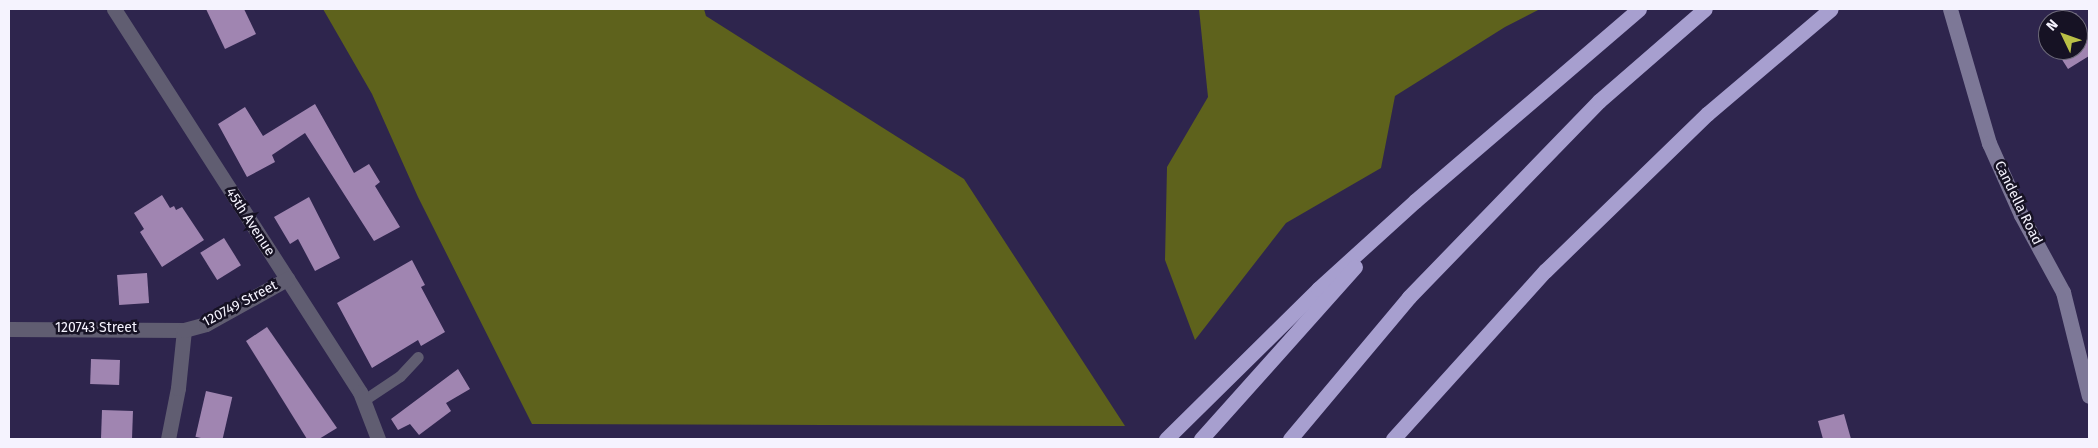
<!DOCTYPE html>
<html>
<head>
<meta charset="utf-8">
<style>
  body { margin:0 }
  #map { position:relative; width:2098px; height:448px; overflow:hidden; background:#2e254d; font-family:"Fira Sans",sans-serif }
  div>[style] { position:absolute }
  .forest>* { inset:0; background:#5e621c }
  .building>* { inset:0; background:#a085b1; transform-origin:0 0 }
  .lane>* { height:11px; margin:-5.5px; padding:0 5.5px; transform-origin:5.5px; border-radius:5.5px; background:#605d71 }
  .street>* { height:15px; margin:-7.5px; padding:0 7.5px; transform-origin:7.5px; border-radius:7.5px; background:#605d71 }
  .secondary>* { height:15px; margin:-7.5px; padding:0 7.5px; transform-origin:7.5px; border-radius:7.5px; background:#7d7897 }
  .highway>* { height:15px; margin:-7.5px; padding:0 7.5px; transform-origin:7.5px; border-radius:7.5px; background:#a79fcf }
  span { translate:-50% -50%; white-space:nowrap; text-align:center; line-height:1.15; -webkit-text-stroke:5px #161224; paint-order:stroke }
  .street-label { font-size:14px; color:#f5f3fe }
  .frame { position:absolute; inset:0; border:10px solid #f5f3fe; pointer-events:none }
  .north { position:absolute; left:2038px; top:10px; width:50px; height:50px; box-sizing:border-box; background:#161224; border:1px solid #6f6c7b; border-radius:50%; rotate:312deg; font-size:14px; font-weight:700; line-height:20px; text-align:center; color:#f5f3fe }
  .north::after { content:''; display:block; margin:auto; width:18px; height:22px; background:#bac046; clip-path:polygon(50% 0,100% 100%,50% 72%,0 100%) }
</style>
</head>
<body>
<div id="map">
  <div class="forest">
    <div style="clip-path:polygon(323px 9px,704px 9px,706px 16px,964px 179px,1125px 426px,532px 424px,418px 197px,372px 94px)"></div>
    <div style="clip-path:polygon(1199px 9px,1540px 9px,1505px 27px,1395px 96px,1381px 168px,1286px 223px,1195px 340px,1165px 260px,1167px 167px,1208px 97px)"></div>
  </div>
  <div class="building">
    <div style="clip-path:polygon(206px 9px,244px 9px,256px 34px,225px 49px)"></div>
    <div style="clip-path:polygon(2076px 13px,2089px 35px,2089px 56px,2068px 69px,2056px 50px,2078px 50px,2078px 20px,2065px 20px)"></div>
    <div style="clip-path:polygon(315px 104px,354px 173px,369px 164px,380px 182px,375px 186px,400px 227px,374px 241px,305px 133px,272px 155px,275px 162px,247px 177px,218px 124px,245px 107px,263px 136px)"></div>
    <div style="clip-path:polygon(162px 195px,170px 208px,174px 206px,176px 210px,182px 207px,204px 240px,162px 267px,140px 232px,144px 229px,134px 213px)"></div>
    <div style="clip-path:polygon(309px 197px,340px 258px,315px 271px,298px 239px,290px 244px,274px 217px)"></div>
    <div style="left:224px;top:238px;width:32px;height:28px;rotate:58deg"></div>
    <div style="clip-path:polygon(412px 260px,425px 285px,421px 287px,445px 332px,421px 346px,418px 340px,372px 368px,337px 303px)"></div>
    <div style="left:147px;top:273px;width:30px;height:30px;rotate:86deg"></div>
    <div style="clip-path:polygon(267px 327px,337px 428px,319px 439px,307px 439px,246px 341px)"></div>
    <div style="left:91px;top:359px;width:29px;height:25px;rotate:2deg"></div>
    <div style="clip-path:polygon(458px 369px,470px 389px,446px 403px,451px 411px,419px 435px,410px 424px,398px 430px,391px 419px)"></div>
    <div style="left:206px;top:391px;width:27px;height:47px;rotate:13deg"></div>
    <div style="left:102px;top:410px;width:31px;height:29px;rotate:2deg"></div>
    <div style="clip-path:polygon(1844px 414px,1851px 439px,1823px 439px,1818px 421px)"></div>
  </div>
  <div class="lane">
    <div style="left:364px;top:400px;width:43px;rotate:-33.7deg"></div>
    <div style="left:400px;top:376px;width:26px;rotate:-47deg"></div>
  </div>
  <div class="street">
    <div style="left:114px;top:9px;width:455px;rotate:57.3deg"></div>
    <div style="left:360px;top:392px;width:50px;rotate:69deg"></div>
    <div style="left:9px;top:329px;width:175px;rotate:0.3deg"></div>
    <div style="left:168px;top:439px;width:52px;rotate:-78.9deg"></div>
    <div style="left:178px;top:388px;width:58px;rotate:-84.1deg"></div>
    <div style="left:184px;top:330px;width:23px;rotate:-15deg"></div>
    <div style="left:206px;top:324px;width:93px;rotate:-29.1deg"></div>
  </div>
  <div class="secondary">
    <div style="left:1950px;top:9px;width:140px;rotate:73.8deg"></div>
    <div style="left:1989px;top:143px;width:79px;rotate:66deg"></div>
    <div style="left:2021px;top:215px;width:88px;rotate:61.4deg"></div>
    <div style="left:2063px;top:292px;width:107px;rotate:76deg"></div>
  </div>
  <div class="highway">
    <div style="left:1166px;top:439px;width:214px;rotate:-44.6deg"></div>
    <div style="left:1318px;top:289px;width:131px;rotate:-42.2deg"></div>
    <div style="left:1415px;top:201px;width:295px;rotate:-40.6deg"></div>
    <div style="left:1201px;top:439px;width:231px;rotate:-48.2deg"></div>
    <div style="left:1290px;top:439px;width:185px;rotate:-50deg"></div>
    <div style="left:1409px;top:297px;width:273px;rotate:-45.9deg"></div>
    <div style="left:1599px;top:101px;width:140px;rotate:-41deg"></div>
    <div style="left:1393px;top:439px;width:227px;rotate:-47.9deg"></div>
    <div style="left:1545px;top:271px;width:226px;rotate:-44.1deg"></div>
    <div style="left:1707px;top:114px;width:162px;rotate:-40.3deg"></div>
  </div>
  <div class="street-label">
    <span style="left:2018px;top:203px;rotate:64deg">Candella Road</span>
    <span style="left:250px;top:222px;rotate:57deg">45th Avenue</span>
    <span style="left:240px;top:304px;rotate:-28deg">120749 Street</span>
    <span style="left:96px;top:328px">120743 Street</span>
  </div>
  <div class="frame"></div>
  <div class="north">N</div>
</div>
</body>
</html>
